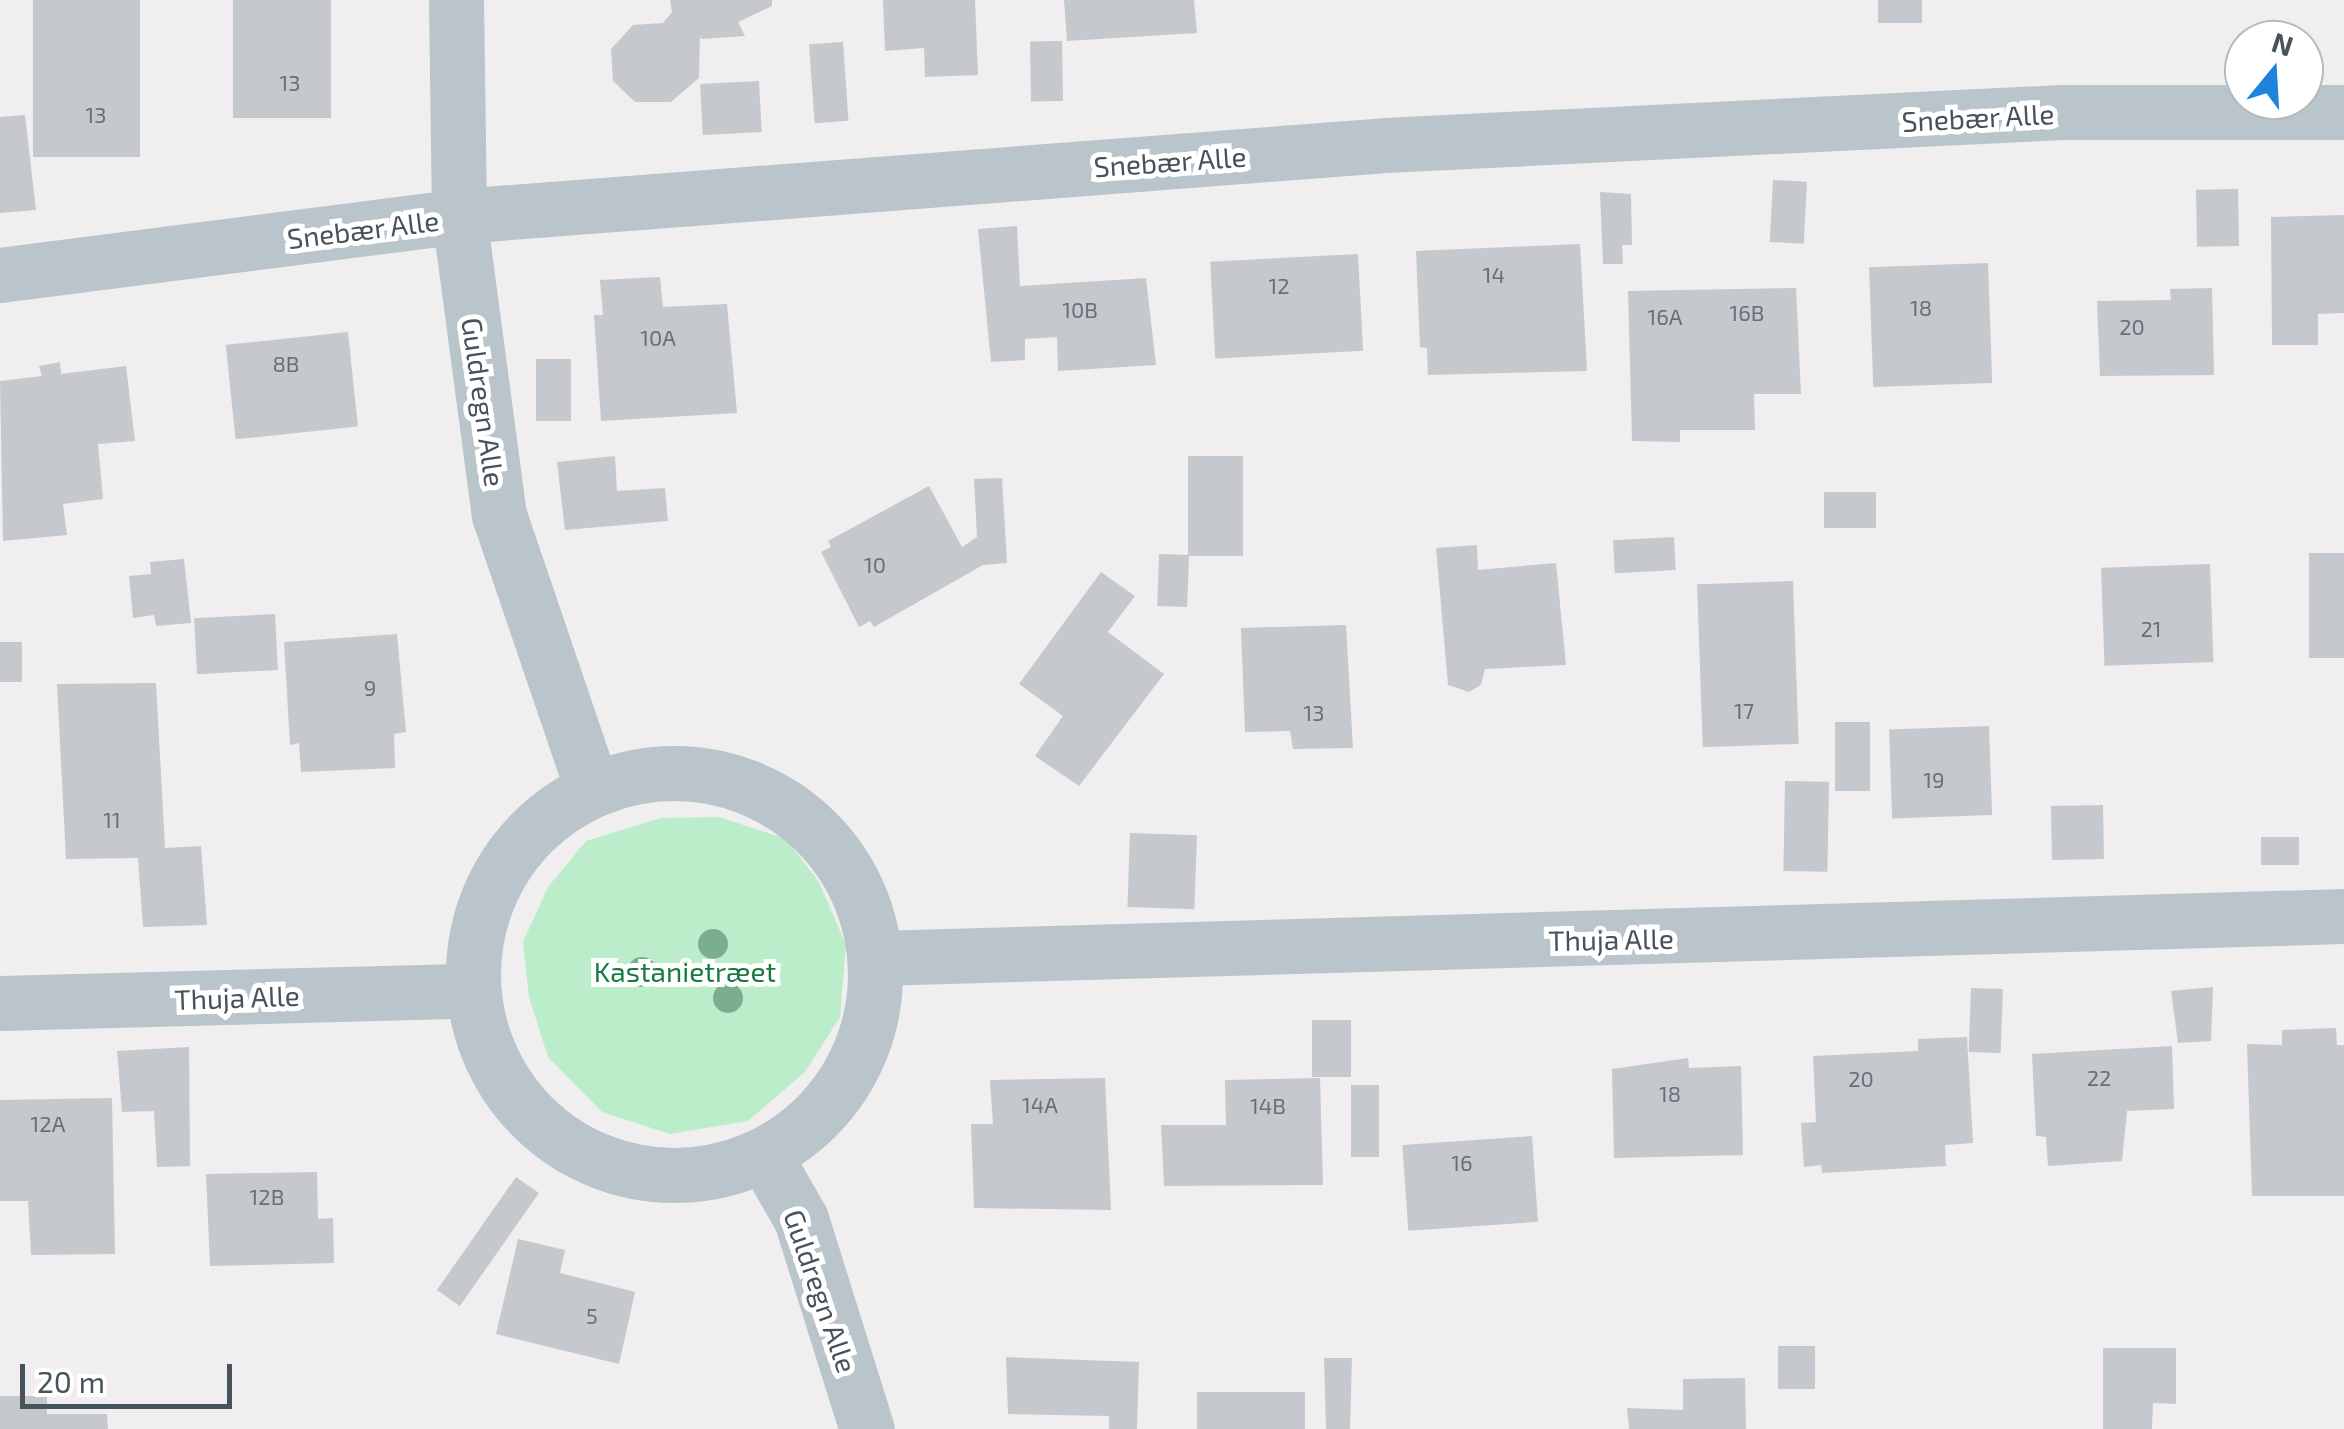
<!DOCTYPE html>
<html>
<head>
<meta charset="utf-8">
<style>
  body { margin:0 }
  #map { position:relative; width:2344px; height:1429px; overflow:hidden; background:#f0eeee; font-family:"Exo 2",sans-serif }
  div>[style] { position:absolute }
  .green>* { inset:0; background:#bcedcb }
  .building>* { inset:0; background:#c5c9cd; transform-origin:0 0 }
  .minor>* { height:55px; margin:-27.5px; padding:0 27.5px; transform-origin:27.5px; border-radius:27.5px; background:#b9c4cb }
  .minor>.ring { margin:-27.5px; padding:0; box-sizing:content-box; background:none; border:55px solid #b9c4cb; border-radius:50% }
  .trees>* { width:30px; height:30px; margin:-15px; border-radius:50%; background:#7aae8e }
  span { translate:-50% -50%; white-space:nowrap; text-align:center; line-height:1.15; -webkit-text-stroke:10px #fff; paint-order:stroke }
  .number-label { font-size:22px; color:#667078 }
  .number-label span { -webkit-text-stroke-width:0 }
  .street-label { font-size:28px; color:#46535b }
  .park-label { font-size:28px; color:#197a40 }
  .north { position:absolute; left:2224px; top:20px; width:100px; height:100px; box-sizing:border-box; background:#fff; border:2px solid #b5babd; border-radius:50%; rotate:18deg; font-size:28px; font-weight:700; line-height:40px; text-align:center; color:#46535b }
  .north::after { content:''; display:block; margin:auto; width:35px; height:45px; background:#1d83db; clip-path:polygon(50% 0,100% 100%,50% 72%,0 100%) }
  .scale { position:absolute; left:20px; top:1364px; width:212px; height:45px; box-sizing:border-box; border:5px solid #46535b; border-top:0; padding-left:12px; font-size:30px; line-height:35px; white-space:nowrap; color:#46535b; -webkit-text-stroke:8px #fff; paint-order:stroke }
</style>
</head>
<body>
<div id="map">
  <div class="green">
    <div style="clip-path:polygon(719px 817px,786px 839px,819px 882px,846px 945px,840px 1017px,805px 1072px,748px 1121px,670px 1134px,602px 1112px,548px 1057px,529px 997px,523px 942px,548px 887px,586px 841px,661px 818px)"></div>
  </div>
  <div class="building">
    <div style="left:33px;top:0;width:107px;height:157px"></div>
    <div style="left:233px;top:0;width:98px;height:118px"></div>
    <div style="clip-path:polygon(670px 0,772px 0,772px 6px,738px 22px,745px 36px,701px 39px,700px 34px,699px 78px,671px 102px,635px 102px,613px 81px,611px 49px,633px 25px,663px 23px,672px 12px)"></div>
    <div style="clip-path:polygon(883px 0,975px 0,978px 75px,925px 77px,924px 48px,885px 51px)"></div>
    <div style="clip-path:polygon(1064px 0,1194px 0,1197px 33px,1067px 41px)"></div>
    <div style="left:1878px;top:0;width:44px;height:23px"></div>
    <div style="left:1062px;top:41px;width:60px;height:32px;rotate:89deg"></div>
    <div style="left:843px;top:42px;width:79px;height:34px;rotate:86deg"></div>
    <div style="left:759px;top:81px;width:51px;height:59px;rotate:87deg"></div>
    <div style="clip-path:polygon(25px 115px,36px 210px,0 213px,0 117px)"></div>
    <div style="left:1773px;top:180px;width:34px;height:62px;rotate:3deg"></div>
    <div style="left:2238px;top:189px;width:57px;height:42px;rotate:89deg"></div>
    <div style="clip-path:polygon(1600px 192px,1631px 194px,1632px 245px,1622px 245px,1623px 264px,1603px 264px)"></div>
    <div style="clip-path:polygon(2344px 215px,2344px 313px,2318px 314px,2318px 345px,2272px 345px,2271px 217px)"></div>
    <div style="clip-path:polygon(1017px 226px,1020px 286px,1146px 278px,1156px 365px,1058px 371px,1057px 337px,1025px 339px,1025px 360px,991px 362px,978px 229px)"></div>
    <div style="clip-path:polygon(1580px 244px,1587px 371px,1428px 375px,1427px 348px,1420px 347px,1416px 251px)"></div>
    <div style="left:1358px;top:254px;width:97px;height:148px;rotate:87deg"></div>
    <div style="left:1988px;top:263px;width:120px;height:119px;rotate:88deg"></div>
    <div style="clip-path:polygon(660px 277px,663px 307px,727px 304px,737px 413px,601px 421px,594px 315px,603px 315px,600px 280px)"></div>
    <div style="clip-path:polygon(1796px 288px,1801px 394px,1754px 394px,1755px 430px,1680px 430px,1680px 442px,1632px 441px,1628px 291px)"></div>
    <div style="clip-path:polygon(2212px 288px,2214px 375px,2100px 376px,2097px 301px,2171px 300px,2170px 289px)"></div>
    <div style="left:348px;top:332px;width:95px;height:123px;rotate:84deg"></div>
    <div style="left:536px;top:359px;width:35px;height:62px"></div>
    <div style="clip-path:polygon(60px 362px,61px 374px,126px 366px,135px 441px,98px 444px,103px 499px,63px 504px,67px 535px,3px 541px,0 381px,42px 376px,39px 366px)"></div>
    <div style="clip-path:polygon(615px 456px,617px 491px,665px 488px,668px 521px,565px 530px,557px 462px)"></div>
    <div style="left:1188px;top:456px;width:55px;height:100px"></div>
    <div style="clip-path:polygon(1002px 478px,1007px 563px,983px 565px,874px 627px,870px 621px,859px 627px,821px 552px,831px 547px,828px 541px,929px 486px,962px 547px,977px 537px,974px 479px)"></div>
    <div style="left:1824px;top:492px;width:52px;height:36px"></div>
    <div style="left:1674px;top:537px;width:33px;height:61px;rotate:87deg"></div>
    <div style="clip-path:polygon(1477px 545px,1478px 570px,1556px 563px,1566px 665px,1485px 669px,1481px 685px,1469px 692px,1448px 685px,1436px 548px)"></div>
    <div style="left:2344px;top:553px;width:105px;height:35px;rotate:90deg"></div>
    <div style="left:1159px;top:554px;width:30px;height:52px;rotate:2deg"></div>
    <div style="clip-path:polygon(184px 559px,191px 623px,156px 626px,154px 615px,133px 618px,129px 576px,151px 574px,150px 562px)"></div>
    <div style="left:2210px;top:564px;width:98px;height:109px;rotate:88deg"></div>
    <div style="clip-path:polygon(1101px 572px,1135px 596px,1108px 632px,1164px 674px,1079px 786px,1035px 756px,1063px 716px,1019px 684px)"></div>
    <div style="left:1793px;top:581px;width:163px;height:96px;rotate:88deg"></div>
    <div style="left:275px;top:614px;width:56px;height:81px;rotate:87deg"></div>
    <div style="clip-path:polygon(1346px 625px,1353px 748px,1293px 749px,1290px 731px,1245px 732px,1241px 628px)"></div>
    <div style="clip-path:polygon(397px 634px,406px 732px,394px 734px,395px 768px,301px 772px,299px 743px,290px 745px,284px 642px)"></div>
    <div style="left:0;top:642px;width:22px;height:40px"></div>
    <div style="clip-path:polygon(156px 683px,165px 848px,201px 846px,207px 925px,143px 927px,138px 858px,66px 859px,57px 684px)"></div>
    <div style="left:1835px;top:722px;width:35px;height:69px"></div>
    <div style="left:1989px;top:726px;width:89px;height:100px;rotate:88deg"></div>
    <div style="left:1785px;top:781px;width:44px;height:90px;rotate:1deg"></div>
    <div style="left:2103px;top:805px;width:54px;height:52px;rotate:89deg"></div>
    <div style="left:1130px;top:833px;width:67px;height:74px;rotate:2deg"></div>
    <div style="left:2299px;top:837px;width:28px;height:38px;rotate:90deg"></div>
    <div style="clip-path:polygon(2213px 987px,2211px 1041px,2178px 1043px,2171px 991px)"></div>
    <div style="left:1971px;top:988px;width:32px;height:64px;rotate:2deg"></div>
    <div style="left:1312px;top:1020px;width:39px;height:57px"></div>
    <div style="clip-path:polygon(2336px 1028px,2337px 1045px,2344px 1045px,2344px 1196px,2252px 1196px,2247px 1044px,2282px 1045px,2282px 1030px)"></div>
    <div style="clip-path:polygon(1967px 1037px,1973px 1143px,1945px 1145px,1946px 1166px,1822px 1173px,1821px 1165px,1804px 1167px,1801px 1123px,1816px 1122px,1813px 1056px,1918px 1051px,1918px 1039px)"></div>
    <div style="clip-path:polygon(2172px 1046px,2174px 1109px,2127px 1111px,2122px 1161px,2048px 1166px,2046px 1137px,2036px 1136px,2032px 1054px)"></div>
    <div style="clip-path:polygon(189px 1047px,190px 1166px,157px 1167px,154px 1111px,122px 1112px,117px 1051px)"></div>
    <div style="clip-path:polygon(1688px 1058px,1689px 1068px,1741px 1066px,1743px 1155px,1614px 1158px,1612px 1069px)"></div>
    <div style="clip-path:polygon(1105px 1078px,1111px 1210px,974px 1208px,971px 1124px,993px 1124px,990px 1080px)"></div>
    <div style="clip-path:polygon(1320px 1078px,1323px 1185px,1164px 1186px,1161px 1125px,1226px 1125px,1225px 1080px)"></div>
    <div style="left:1351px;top:1085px;width:28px;height:72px"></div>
    <div style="clip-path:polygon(112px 1098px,115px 1254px,31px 1255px,28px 1201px,0 1201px,0 1100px)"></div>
    <div style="left:1532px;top:1136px;width:86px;height:130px;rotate:86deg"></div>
    <div style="clip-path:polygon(317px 1172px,318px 1219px,333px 1218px,334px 1263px,210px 1266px,206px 1174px)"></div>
    <div style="left:516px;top:1177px;width:28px;height:138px;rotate:35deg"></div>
    <div style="clip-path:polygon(518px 1239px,565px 1250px,560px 1273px,635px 1292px,619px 1364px,496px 1334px)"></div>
    <div style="left:1815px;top:1346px;width:43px;height:37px;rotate:90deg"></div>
    <div style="clip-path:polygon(2103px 1348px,2176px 1348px,2176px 1404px,2153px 1403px,2152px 1429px,2103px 1429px)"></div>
    <div style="clip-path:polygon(1006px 1357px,1139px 1362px,1137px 1429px,1109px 1429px,1109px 1416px,1008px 1414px)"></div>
    <div style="clip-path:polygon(1324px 1358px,1352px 1358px,1350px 1429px,1326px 1429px)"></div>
    <div style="clip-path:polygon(1745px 1378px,1746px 1429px,1629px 1429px,1627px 1408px,1683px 1410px,1683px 1379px)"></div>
    <div style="left:1197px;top:1392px;width:108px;height:37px"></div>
    <div style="clip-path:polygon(0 1396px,47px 1396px,47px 1414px,107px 1414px,108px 1429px,0 1429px)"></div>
  </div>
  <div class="minor">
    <div style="left:456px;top:0;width:216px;rotate:89.2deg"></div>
    <div style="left:459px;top:216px;width:302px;rotate:82.4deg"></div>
    <div style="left:499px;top:515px;width:288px;rotate:71.2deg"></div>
    <div style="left:0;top:275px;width:463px;rotate:-7.3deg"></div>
    <div style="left:459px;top:216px;width:929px;rotate:-4.38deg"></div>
    <div style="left:1385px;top:145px;width:677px;rotate:-2.79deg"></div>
    <div style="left:2061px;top:112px;width:283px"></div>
    <div class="ring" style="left:473px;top:773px;width:347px;height:347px"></div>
    <div style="left:877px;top:958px;width:1468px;rotate:-1.64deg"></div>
    <div style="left:0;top:1003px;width:473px;rotate:-1.5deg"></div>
    <div style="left:766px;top:1158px;width:70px;rotate:60.2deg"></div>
    <div style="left:801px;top:1219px;width:220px;rotate:72.6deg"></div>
  </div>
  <div class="trees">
    <div style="left:713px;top:944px"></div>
    <div style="left:642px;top:972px"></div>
    <div style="left:728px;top:998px"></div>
  </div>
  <div class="number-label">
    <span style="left:290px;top:83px">13</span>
    <span style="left:96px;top:115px">13</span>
    <span style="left:1494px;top:275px">14</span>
    <span style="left:1279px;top:286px">12</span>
    <span style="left:1921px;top:308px">18</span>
    <span style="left:1080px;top:310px">10B</span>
    <span style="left:1747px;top:313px">16B</span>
    <span style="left:1665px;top:317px">16A</span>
    <span style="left:2132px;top:327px">20</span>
    <span style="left:658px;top:338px">10A</span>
    <span style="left:286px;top:364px">8B</span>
    <span style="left:875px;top:565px">10</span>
    <span style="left:2151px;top:629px">21</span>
    <span style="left:370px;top:688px">9</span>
    <span style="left:1744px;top:711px">17</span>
    <span style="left:1314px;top:713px">13</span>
    <span style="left:1934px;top:780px">19</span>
    <span style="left:112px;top:820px">11</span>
    <span style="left:2099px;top:1078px">22</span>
    <span style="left:1861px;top:1079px">20</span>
    <span style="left:1670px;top:1094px">18</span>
    <span style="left:1040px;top:1105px">14A</span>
    <span style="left:1268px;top:1106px">14B</span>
    <span style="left:48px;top:1124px">12A</span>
    <span style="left:1462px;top:1163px">16</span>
    <span style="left:267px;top:1197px">12B</span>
    <span style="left:592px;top:1316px">5</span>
  </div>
  <div class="street-label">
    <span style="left:1978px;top:117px;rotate:-3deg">Snebær Alle</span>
    <span style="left:1170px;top:161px;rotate:-4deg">Snebær Alle</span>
    <span style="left:363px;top:229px;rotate:-7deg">Snebær Alle</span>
    <span style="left:484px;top:402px;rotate:82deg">Guldregn Alle</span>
    <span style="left:1611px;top:939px;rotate:-1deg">Thuja Alle</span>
    <span style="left:237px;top:997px;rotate:-2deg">Thuja Alle</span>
    <span style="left:821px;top:1291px;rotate:71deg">Guldregn Alle</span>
  </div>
  <div class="park-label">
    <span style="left:685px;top:971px">Kastanietræet</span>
  </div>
  <div class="north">N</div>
  <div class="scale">20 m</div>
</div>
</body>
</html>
